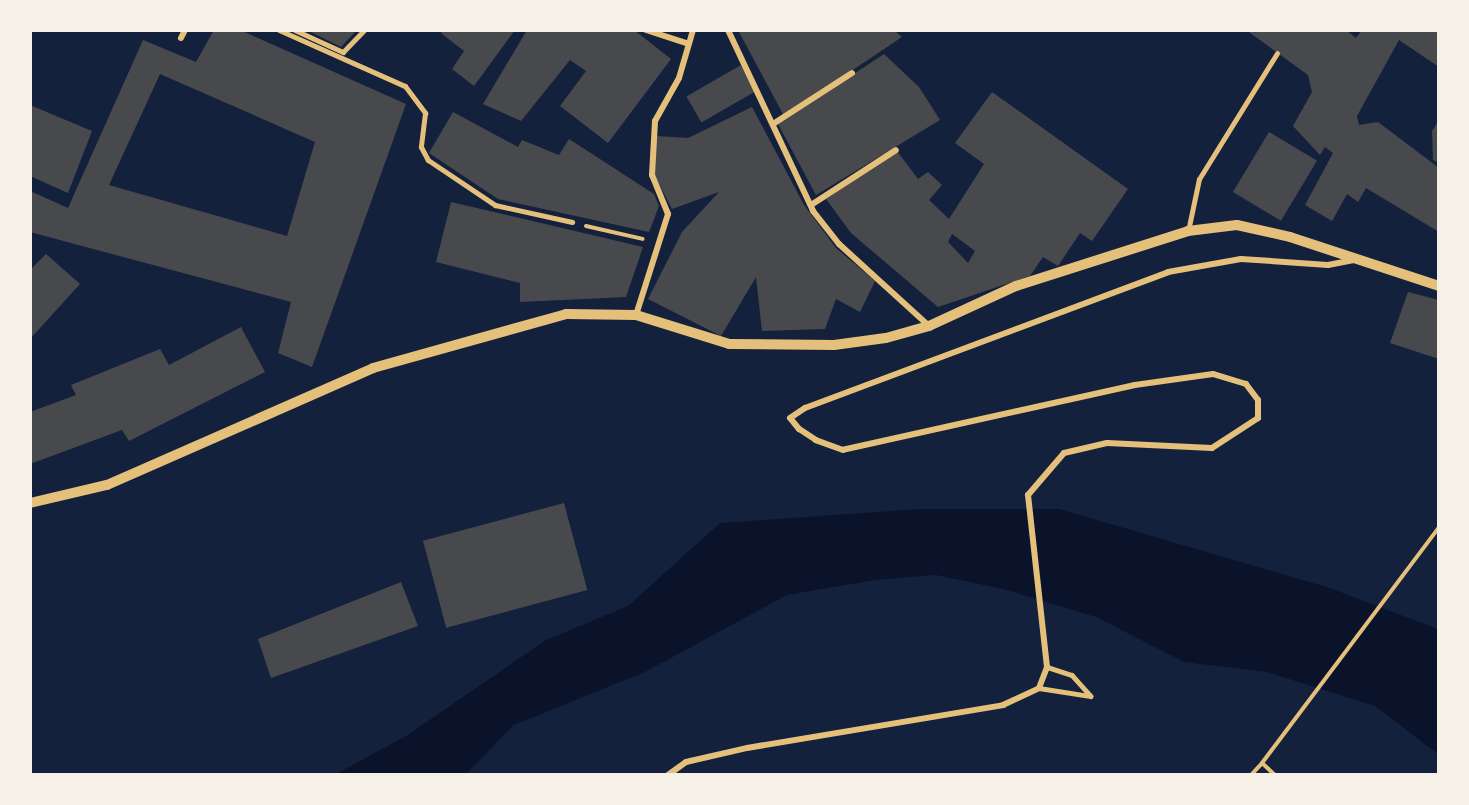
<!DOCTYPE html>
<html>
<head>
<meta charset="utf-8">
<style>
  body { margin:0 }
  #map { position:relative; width:1469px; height:805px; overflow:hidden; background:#14213d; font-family:Helvetica,sans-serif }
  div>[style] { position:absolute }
  .water>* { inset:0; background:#0b132b }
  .building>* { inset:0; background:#48494c; transform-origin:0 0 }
  .path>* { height:4px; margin:-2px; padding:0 2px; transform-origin:2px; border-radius:2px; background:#e5c07b }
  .service>* { height:4.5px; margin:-2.25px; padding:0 2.25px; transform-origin:2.25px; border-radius:2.25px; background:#e5c07b }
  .pedestrian>* { height:5px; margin:-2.5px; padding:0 2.5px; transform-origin:2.5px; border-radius:2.5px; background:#e5c07b }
  .minor>* { height:6px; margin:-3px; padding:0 3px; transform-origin:3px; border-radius:3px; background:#e5c07b }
  .tertiary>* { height:10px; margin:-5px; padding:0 5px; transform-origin:5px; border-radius:5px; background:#e5c07b }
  span { translate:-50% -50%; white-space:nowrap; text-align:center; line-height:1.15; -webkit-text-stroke:4.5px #f6f1e7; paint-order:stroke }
  .frame { position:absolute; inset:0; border:32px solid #f6f1e7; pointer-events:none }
</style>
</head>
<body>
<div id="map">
  <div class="water">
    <div style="clip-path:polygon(920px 509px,1059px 509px,1330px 588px,1435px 628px,1439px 631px,1439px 755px,1375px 706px,1267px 672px,1184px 662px,1096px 617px,1003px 589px,936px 575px,875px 580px,787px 595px,645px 672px,514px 725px,465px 775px,334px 775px,406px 736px,546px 640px,628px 606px,720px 523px)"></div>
  </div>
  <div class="building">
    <div style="clip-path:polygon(evenodd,214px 30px,240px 30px,406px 104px,312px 367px,278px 353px,291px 302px,30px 232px,30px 191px,68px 208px,143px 40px,196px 62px,214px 30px,160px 74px,315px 142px,287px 236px,109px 185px,160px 74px)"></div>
    <div style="clip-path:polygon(307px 30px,357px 30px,341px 47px)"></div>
    <div style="clip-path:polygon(444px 30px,515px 30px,474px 86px,452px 69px,464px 51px,441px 33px)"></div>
    <div style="clip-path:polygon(527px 30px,634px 30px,671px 59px,608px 143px,560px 106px,586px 71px,570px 60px,521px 121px,483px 104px)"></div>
    <div style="clip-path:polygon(738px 30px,894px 30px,902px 37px,784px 116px)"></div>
    <div style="clip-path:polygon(1246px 30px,1346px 30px,1356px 38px,1362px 30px,1439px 30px,1439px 67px,1399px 40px,1357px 116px,1359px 125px,1378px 122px,1439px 168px,1439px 232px,1366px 188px,1358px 202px,1347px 194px,1332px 221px,1305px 205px,1333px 153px,1325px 147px,1320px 155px,1293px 126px,1312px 92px,1308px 75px)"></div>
    <div style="clip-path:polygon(884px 54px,919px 87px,940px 120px,816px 195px,778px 124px)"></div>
    <div style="left:741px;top:65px;width:30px;height:63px;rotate:60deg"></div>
    <div style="clip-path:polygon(evenodd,992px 92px,1128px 189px,1092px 241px,1080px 233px,1058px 266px,1043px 257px,1030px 276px,938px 307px,851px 233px,826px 199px,897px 151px,918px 179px,928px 172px,942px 185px,929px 200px,949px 219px,984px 164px,955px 143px,992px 92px,952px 234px,975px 251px,968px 263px,948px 242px,952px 234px)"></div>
    <div style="clip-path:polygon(30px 105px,92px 131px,68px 193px,30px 176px)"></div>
    <div style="clip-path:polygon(752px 107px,804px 205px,836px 248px,875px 281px,860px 312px,836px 299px,825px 329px,762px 331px,756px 277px,721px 336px,648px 299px,682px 232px,719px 192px,672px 209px,654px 174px,656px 136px,688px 138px)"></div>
    <div style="clip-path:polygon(453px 112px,518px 147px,522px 140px,559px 155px,569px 139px,654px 194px,659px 206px,649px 232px,498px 199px,429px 153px)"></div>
    <div style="clip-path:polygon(1439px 120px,1439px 163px,1433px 160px,1432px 131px)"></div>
    <div style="left:1269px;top:132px;width:56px;height:70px;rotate:31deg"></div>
    <div style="clip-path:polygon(451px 202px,643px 247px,626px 297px,520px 302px,520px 283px,436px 262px)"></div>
    <div style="clip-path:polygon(46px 254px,80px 284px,30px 339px,30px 270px)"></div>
    <div style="clip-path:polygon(1408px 292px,1439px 300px,1439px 359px,1390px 343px)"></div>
    <div style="clip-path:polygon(241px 327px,265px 372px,129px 441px,122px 430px,30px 464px,30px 412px,76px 395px,71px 385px,160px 349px,169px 365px)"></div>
    <div style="left:564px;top:503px;width:90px;height:146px;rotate:75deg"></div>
    <div style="clip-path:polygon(401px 582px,418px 626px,271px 678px,258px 639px)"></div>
  </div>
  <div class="path">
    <div style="left:586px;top:226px;width:58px;rotate:12.8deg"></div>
    <div style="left:1262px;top:763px;width:295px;rotate:-53.1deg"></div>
    <div style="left:1251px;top:775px;width:16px;rotate:-47deg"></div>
    <div style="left:1262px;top:763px;width:18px;rotate:43deg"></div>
  </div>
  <div class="service">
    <div style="left:295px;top:30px;width:53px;rotate:24.6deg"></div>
    <div style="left:343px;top:52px;width:30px;rotate:-46deg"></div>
    <div style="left:1047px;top:667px;width:26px;rotate:18deg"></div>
    <div style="left:1072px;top:675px;width:28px;rotate:48deg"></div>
    <div style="left:1039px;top:688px;width:52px;rotate:8.9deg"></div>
  </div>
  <div class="pedestrian">
    <div style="left:279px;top:30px;width:138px;rotate:24deg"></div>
    <div style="left:405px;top:86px;width:34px;rotate:53deg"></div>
    <div style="left:425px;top:113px;width:34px;rotate:97deg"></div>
    <div style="left:421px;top:147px;width:15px;rotate:62deg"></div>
    <div style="left:428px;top:160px;width:81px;rotate:33.9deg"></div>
    <div style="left:495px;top:205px;width:79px;rotate:12.4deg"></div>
    <div style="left:1188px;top:231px;width:53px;rotate:-78.1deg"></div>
    <div style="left:1199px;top:179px;width:148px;rotate:-58.2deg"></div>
  </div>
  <div class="minor">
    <div style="left:646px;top:30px;width:45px;rotate:18deg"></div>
    <div style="left:728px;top:30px;width:200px;rotate:64.8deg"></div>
    <div style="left:813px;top:211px;width:42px;rotate:51.8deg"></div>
    <div style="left:839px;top:244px;width:122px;rotate:42.3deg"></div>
    <div style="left:181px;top:38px;width:9px;rotate:-63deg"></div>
    <div style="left:773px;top:124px;width:94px;rotate:-32.8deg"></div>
    <div style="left:811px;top:205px;width:101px;rotate:-32.9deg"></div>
    <div style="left:636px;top:315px;width:106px;rotate:-72.4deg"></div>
    <div style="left:668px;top:214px;width:42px;rotate:-112.3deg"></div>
    <div style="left:652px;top:175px;width:54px;rotate:-86.8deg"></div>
    <div style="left:655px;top:121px;width:49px;rotate:-60.8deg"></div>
    <div style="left:679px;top:78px;width:50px;rotate:-73.7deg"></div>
    <div style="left:668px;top:775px;width:22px;rotate:-36deg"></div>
    <div style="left:686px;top:762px;width:63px;rotate:-12.9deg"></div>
    <div style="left:747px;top:748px;width:260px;rotate:-9.5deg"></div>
    <div style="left:1003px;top:705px;width:40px;rotate:-25deg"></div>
    <div style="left:1039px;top:688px;width:22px;rotate:-69deg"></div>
    <div style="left:1047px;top:667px;width:173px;rotate:-96.3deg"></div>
    <div style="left:1028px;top:495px;width:55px;rotate:-49.4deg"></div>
    <div style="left:1064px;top:453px;width:44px;rotate:-13.1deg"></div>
    <div style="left:1107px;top:443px;width:105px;rotate:2.7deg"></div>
    <div style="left:1212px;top:448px;width:55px;rotate:-33.1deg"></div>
    <div style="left:1258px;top:418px;width:18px;rotate:-90deg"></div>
    <div style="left:1258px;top:400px;width:20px;rotate:-127deg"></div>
    <div style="left:1246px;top:384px;width:34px;rotate:-163deg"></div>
    <div style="left:1213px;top:374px;width:79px;rotate:172deg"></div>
    <div style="left:1135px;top:385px;width:299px;rotate:167.5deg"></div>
    <div style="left:843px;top:450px;width:29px;rotate:-160deg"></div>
    <div style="left:816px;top:440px;width:20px;rotate:-147deg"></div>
    <div style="left:799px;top:429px;width:14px;rotate:-129deg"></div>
    <div style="left:790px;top:418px;width:18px;rotate:-34deg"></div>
    <div style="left:805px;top:408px;width:388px;rotate:-20.5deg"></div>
    <div style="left:1168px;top:272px;width:74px;rotate:-10.1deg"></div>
    <div style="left:1241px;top:259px;width:87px;rotate:3.9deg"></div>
    <div style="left:1328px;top:265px;width:25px;rotate:-11deg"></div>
  </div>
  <div class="tertiary">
    <div style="left:30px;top:503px;width:79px;rotate:-13.2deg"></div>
    <div style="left:107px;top:485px;width:291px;rotate:-23.7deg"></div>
    <div style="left:373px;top:368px;width:200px;rotate:-15.6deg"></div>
    <div style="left:566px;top:314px;width:70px;rotate:0.8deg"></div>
    <div style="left:636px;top:315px;width:97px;rotate:17.3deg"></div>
    <div style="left:729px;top:344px;width:105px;rotate:0.5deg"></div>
    <div style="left:834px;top:345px;width:52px;rotate:-7.7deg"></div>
    <div style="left:886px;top:338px;width:45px;rotate:-15.6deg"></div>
    <div style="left:929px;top:326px;width:96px;rotate:-24.7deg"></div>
    <div style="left:1016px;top:286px;width:181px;rotate:-17.7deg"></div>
    <div style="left:1188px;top:231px;width:49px;rotate:-7deg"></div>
    <div style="left:1237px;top:225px;width:54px;rotate:12.8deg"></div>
    <div style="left:1290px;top:237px;width:157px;rotate:18.2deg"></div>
  </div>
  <div class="frame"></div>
</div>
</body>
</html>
